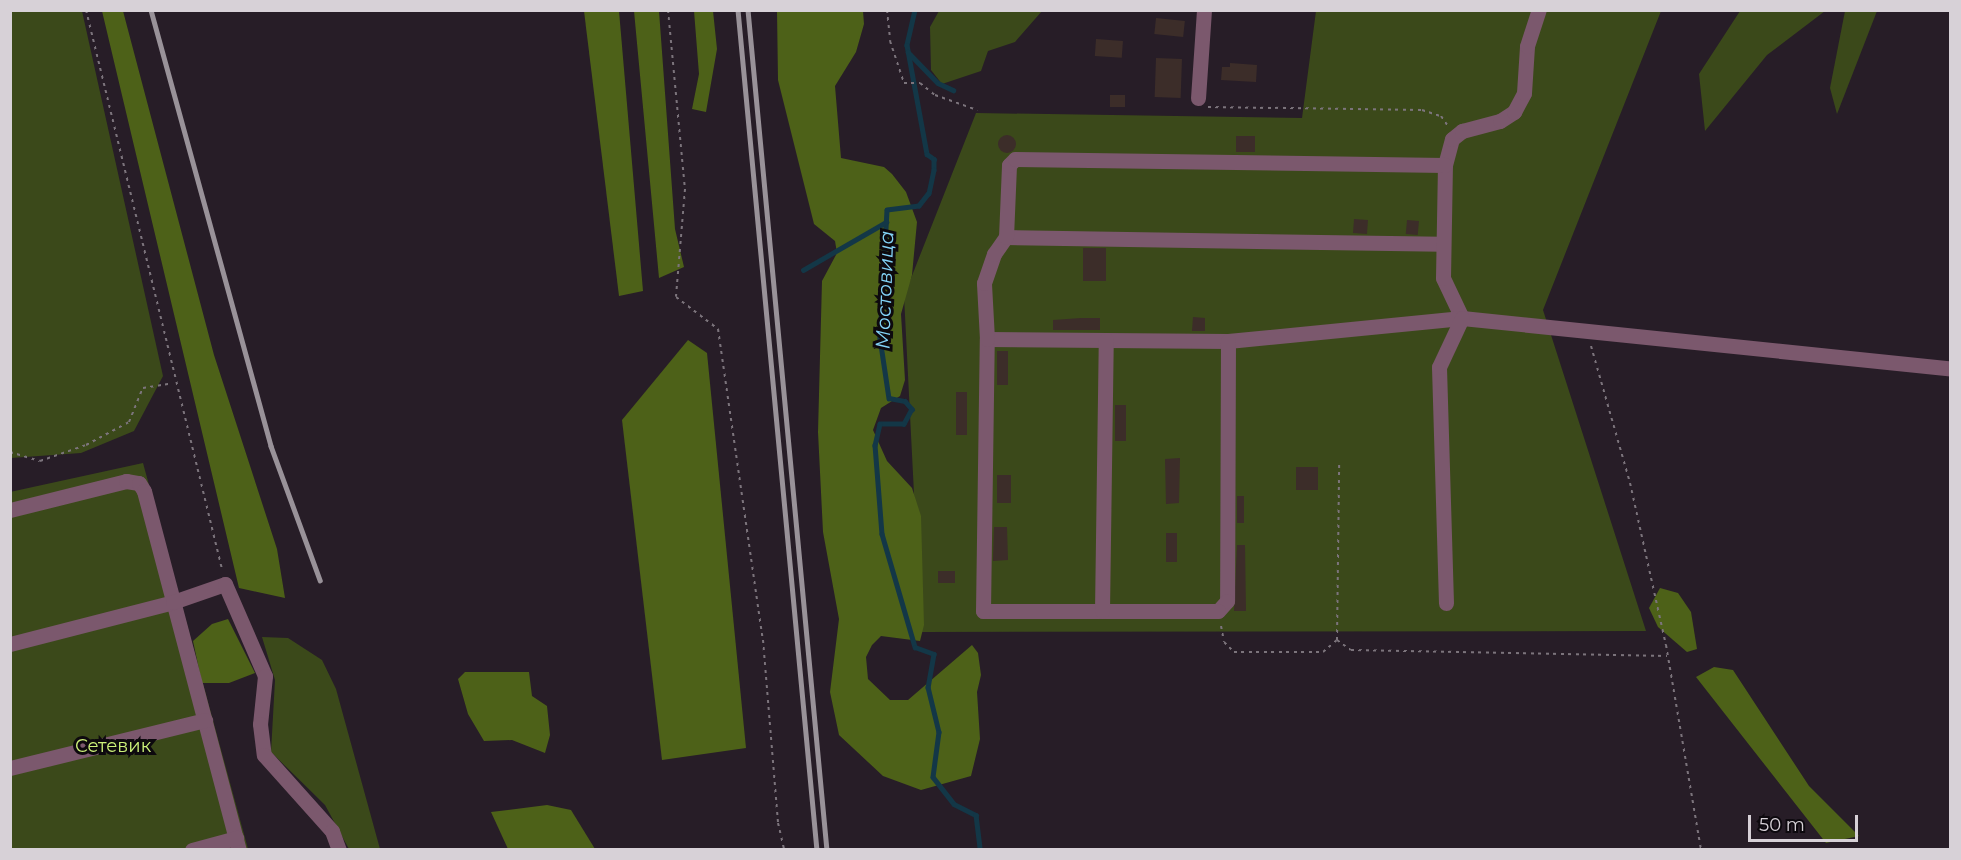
<!DOCTYPE html>
<html>
<head>
<meta charset="utf-8">
<style>
  body { margin:0 }
  #map { position:relative; width:1961px; height:860px; overflow:hidden; background:#271d27; font-family:Montserrat,sans-serif }
  div>[style] { position:absolute }
  .green>* { inset:0; background:#3b491a }
  .forest>* { inset:0; background:#4d6118 }
  .stream>* { height:4.5px; margin:-2.25px; padding:0 2.25px; transform-origin:2.25px; border-radius:2.25px; background:#133747 }
  .building>* { inset:0; background:#3c2d29; transform-origin:0 0 }
  .round { border-radius:50% }
  .path>* { height:2px; margin-top:-1px; transform-origin:0; background:repeating-linear-gradient(90deg,#7c747c 0 3px,transparent 0 7.5px) }
  .minor>* { height:15px; margin:-7.5px; padding:0 7.5px; transform-origin:7.5px; border-radius:7.5px; background:#7b586d }
  .rail>* { height:4.5px; margin:-2.25px; padding:0 2.25px; transform-origin:2.25px; border-radius:2.25px; background:#999299 }
  span { translate:-50% -50%; white-space:nowrap; text-align:center; line-height:1.15; -webkit-text-stroke:6px #0d090e; paint-order:stroke }
  .park-label { font-size:18px; color:#cef37a }
  .water-label { font-size:20px; color:#83d2f6; font-style:italic }
  .frame { position:absolute; inset:0; border:12px solid #d7d1d7; pointer-events:none }
  .scale { position:absolute; left:1748px; top:815px; width:110px; height:27px; box-sizing:border-box; border:3px solid #d7d1d7; border-top:0; padding-left:8px; font-size:18px; line-height:21px; white-space:nowrap; color:#d7d1d7; -webkit-text-stroke:4px #0d090e; paint-order:stroke }
</style>
</head>
<body>
<div id="map">
  <div class="green">
    <div style="clip-path:polygon(11px 10px,82px 11px,163px 376px,134px 431px,81px 453px,11px 458px)"></div>
    <div style="clip-path:polygon(939px 11px,939px 10px,1042px 11px,1015px 42px,988px 51px,981px 71px,942px 84px,931px 70px,930px 27px)"></div>
    <div style="clip-path:polygon(1316px 11px,1661px 11px,1543px 310px,1646px 631px,921px 632px,904px 296px,976px 113px,1302px 118px)"></div>
    <div style="clip-path:polygon(1740px 11px,1825px 11px,1767px 55px,1705px 131px,1699px 74px)"></div>
    <div style="clip-path:polygon(1845px 11px,1877px 11px,1837px 114px,1830px 88px)"></div>
    <div style="clip-path:polygon(143px 463px,248px 849px,11px 849px,10px 492px)"></div>
    <div style="clip-path:polygon(262px 637px,288px 638px,322px 660px,336px 689px,380px 849px,349px 849px,325px 805px,271px 752px,275px 680px)"></div>
  </div>
  <div class="forest">
    <div style="clip-path:polygon(102px 11px,123px 11px,214px 355px,277px 549px,285px 598px,239px 588px)"></div>
    <div style="clip-path:polygon(584px 11px,619px 11px,643px 291px,619px 296px)"></div>
    <div style="clip-path:polygon(634px 11px,659px 11px,675px 229px,684px 267px,659px 278px)"></div>
    <div style="clip-path:polygon(694px 11px,713px 11px,717px 49px,706px 112px,692px 109px,699px 74px)"></div>
    <div style="clip-path:polygon(777px 11px,863px 11px,864px 24px,856px 52px,835px 86px,841px 158px,884px 167px,892px 174px,906px 192px,917px 222px,912px 275px,901px 314px,905px 380px,900px 396px,881px 408px,873px 430px,887px 461px,912px 488px,921px 516px,924px 625px,920px 641px,881px 636px,872px 645px,866px 657px,868px 679px,890px 700px,908px 700px,972px 645px,978px 653px,981px 675px,977px 692px,980px 739px,971px 776px,921px 790px,883px 776px,839px 735px,830px 692px,839px 619px,823px 532px,818px 432px,822px 281px,837px 253px,835px 241px,814px 224px,778px 80px)"></div>
    <div style="clip-path:polygon(688px 340px,707px 353px,746px 748px,662px 760px,622px 420px)"></div>
    <div style="clip-path:polygon(1660px 588px,1678px 593px,1691px 612px,1697px 649px,1687px 652px,1658px 627px,1649px 608px)"></div>
    <div style="clip-path:polygon(228px 619px,255px 673px,229px 683px,202px 683px,193px 641px,212px 624px)"></div>
    <div style="clip-path:polygon(1714px 667px,1733px 670px,1809px 786px,1859px 836px,1826px 843px,1696px 677px)"></div>
    <div style="clip-path:polygon(465px 672px,529px 672px,532px 696px,547px 706px,550px 735px,545px 753px,512px 740px,484px 741px,468px 714px,458px 679px)"></div>
    <div style="clip-path:polygon(547px 805px,571px 810px,595px 849px,508px 849px,491px 812px)"></div>
  </div>
  <div class="stream">
    <div style="left:915px;top:10px;width:36px;rotate:103deg"></div>
    <div style="left:907px;top:45px;width:111px;rotate:79.6deg"></div>
    <div style="left:927px;top:154px;width:9px;rotate:36deg"></div>
    <div style="left:934px;top:159px;width:11px;rotate:90deg"></div>
    <div style="left:934px;top:170px;width:24px;rotate:102deg"></div>
    <div style="left:929px;top:193px;width:16px;rotate:128deg"></div>
    <div style="left:919px;top:206px;width:32px;rotate:173deg"></div>
    <div style="left:887px;top:210px;width:128px;rotate:93.1deg"></div>
    <div style="left:880px;top:338px;width:61px;rotate:81.5deg"></div>
    <div style="left:889px;top:398px;width:16px;rotate:11deg"></div>
    <div style="left:905px;top:401px;width:11px;rotate:49deg"></div>
    <div style="left:912px;top:409px;width:17px;rotate:118deg"></div>
    <div style="left:904px;top:424px;width:24px;rotate:180deg"></div>
    <div style="left:880px;top:424px;width:22px;rotate:103deg"></div>
    <div style="left:875px;top:445px;width:89px;rotate:85.5deg"></div>
    <div style="left:882px;top:534px;width:118px;rotate:73.7deg"></div>
    <div style="left:915px;top:647px;width:20px;rotate:20deg"></div>
    <div style="left:934px;top:654px;width:34px;rotate:100deg"></div>
    <div style="left:928px;top:687px;width:46px;rotate:76.3deg"></div>
    <div style="left:939px;top:732px;width:45px;rotate:97.6deg"></div>
    <div style="left:933px;top:777px;width:34px;rotate:52deg"></div>
    <div style="left:954px;top:804px;width:25px;rotate:27deg"></div>
    <div style="left:976px;top:815px;width:35px;rotate:83deg"></div>
    <div style="left:908px;top:52px;width:43px;rotate:45.9deg"></div>
    <div style="left:938px;top:83px;width:17px;rotate:25deg"></div>
    <div style="left:803px;top:270px;width:96px;rotate:-30deg"></div>
  </div>
  <div class="building">
    <div style="left:1156px;top:18px;width:29px;height:16px;rotate:6deg"></div>
    <div style="left:1096px;top:39px;width:27px;height:17px;rotate:4deg"></div>
    <div style="left:1156px;top:58px;width:26px;height:39px;rotate:2deg"></div>
    <div style="clip-path:polygon(1230px 63px,1257px 65px,1256px 82px,1221px 80px,1222px 67px,1230px 67px)"></div>
    <div style="left:1110px;top:95px;width:15px;height:12px"></div>
    <div class="round" style="left:998px;top:135px;width:18px;height:18px"></div>
    <div style="left:1236px;top:136px;width:19px;height:16px"></div>
    <div style="left:1354px;top:219px;width:14px;height:14px;rotate:4deg"></div>
    <div style="left:1407px;top:220px;width:12px;height:14px;rotate:5deg"></div>
    <div style="left:1083px;top:248px;width:23px;height:33px"></div>
    <div style="clip-path:polygon(1193px 317px,1205px 318px,1205px 331px,1192px 331px)"></div>
    <div style="clip-path:polygon(1081px 318px,1100px 318px,1100px 330px,1053px 330px,1053px 320px)"></div>
    <div style="left:997px;top:351px;width:11px;height:34px"></div>
    <div style="left:956px;top:392px;width:11px;height:43px"></div>
    <div style="left:1115px;top:405px;width:11px;height:36px"></div>
    <div style="clip-path:polygon(1180px 458px,1179px 503px,1166px 504px,1165px 459px)"></div>
    <div style="left:1296px;top:467px;width:22px;height:23px"></div>
    <div style="left:997px;top:475px;width:14px;height:28px"></div>
    <div style="left:1237px;top:496px;width:7px;height:27px"></div>
    <div style="clip-path:polygon(994px 527px,1007px 527px,1008px 560px,993px 561px)"></div>
    <div style="left:1166px;top:533px;width:11px;height:29px"></div>
    <div style="clip-path:polygon(1237px 545px,1245px 545px,1246px 611px,1234px 611px)"></div>
    <div style="left:938px;top:571px;width:17px;height:12px"></div>
  </div>
  <div class="path">
    <div style="left:86px;top:10px;width:575px;rotate:76.33deg"></div>
    <div style="left:668px;top:10px;width:180px;rotate:84.6deg"></div>
    <div style="left:685px;top:189px;width:108px;rotate:94.8deg"></div>
    <div style="left:676px;top:297px;width:53px;rotate:37.3deg"></div>
    <div style="left:718px;top:329px;width:314px;rotate:81.8deg"></div>
    <div style="left:763px;top:640px;width:184px;rotate:85.3deg"></div>
    <div style="left:778px;top:823px;width:28px;rotate:77deg"></div>
    <div style="left:887px;top:10px;width:31px;rotate:84deg"></div>
    <div style="left:890px;top:41px;width:44px;rotate:71.6deg"></div>
    <div style="left:904px;top:83px;width:16px"></div>
    <div style="left:920px;top:83px;width:19px;rotate:39deg"></div>
    <div style="left:935px;top:95px;width:45px;rotate:19.7deg"></div>
    <div style="left:1208px;top:107px;width:214px;rotate:0.8deg"></div>
    <div style="left:1422px;top:110px;width:20px;rotate:18deg"></div>
    <div style="left:1441px;top:116px;width:12px;rotate:55deg"></div>
    <div style="left:1591px;top:346px;width:142px;rotate:74.1deg"></div>
    <div style="left:1630px;top:483px;width:166px;rotate:77.5deg"></div>
    <div style="left:1666px;top:645px;width:208px;rotate:80.3deg"></div>
    <div style="left:10px;top:452px;width:31px;rotate:17deg"></div>
    <div style="left:40px;top:461px;width:49px;rotate:-19.2deg"></div>
    <div style="left:86px;top:445px;width:49px;rotate:-28.1deg"></div>
    <div style="left:129px;top:422px;width:37px;rotate:-68deg"></div>
    <div style="left:143px;top:388px;width:30px;rotate:-9deg"></div>
    <div style="left:1221px;top:626px;width:16px;rotate:79deg"></div>
    <div style="left:1224px;top:642px;width:14px;rotate:45deg"></div>
    <div style="left:1234px;top:652px;width:89px"></div>
    <div style="left:1323px;top:652px;width:18px;rotate:-41deg"></div>
    <div style="left:1337px;top:640px;width:175px;rotate:-89.3deg"></div>
    <div style="left:1337px;top:640px;width:17px;rotate:36deg"></div>
    <div style="left:1351px;top:650px;width:316px;rotate:1.1deg"></div>
  </div>
  <div class="minor">
    <div style="left:1198px;top:98px;width:88px;rotate:-86.1deg"></div>
    <div style="left:1006px;top:237px;width:435px;rotate:0.9deg"></div>
    <div style="left:1462px;top:318px;width:44px;rotate:-115.4deg"></div>
    <div style="left:1443px;top:278px;width:113px;rotate:-89deg"></div>
    <div style="left:1445px;top:165px;width:27px;rotate:-75deg"></div>
    <div style="left:1452px;top:139px;width:13px;rotate:-39deg"></div>
    <div style="left:1462px;top:131px;width:39px;rotate:-15deg"></div>
    <div style="left:1500px;top:121px;width:17px;rotate:-33deg"></div>
    <div style="left:1514px;top:112px;width:21px;rotate:-62deg"></div>
    <div style="left:1524px;top:93px;width:47px;rotate:-86.3deg"></div>
    <div style="left:1527px;top:46px;width:38px;rotate:-72deg"></div>
    <div style="left:987px;top:339px;width:241px;rotate:0.5deg"></div>
    <div style="left:1228px;top:341px;width:235px;rotate:-5.6deg"></div>
    <div style="left:1462px;top:318px;width:491px;rotate:5.9deg"></div>
    <div style="left:1228px;top:341px;width:260px;rotate:90.2deg"></div>
    <div style="left:1227px;top:601px;width:13px;rotate:132deg"></div>
    <div style="left:1218px;top:611px;width:235px;rotate:180deg"></div>
    <div style="left:983px;top:611px;width:272px;rotate:-89.2deg"></div>
    <div style="left:987px;top:339px;width:56px;rotate:-93.1deg"></div>
    <div style="left:984px;top:283px;width:31px;rotate:-71deg"></div>
    <div style="left:994px;top:254px;width:21px;rotate:-55deg"></div>
    <div style="left:1006px;top:237px;width:72px;rotate:-87.6deg"></div>
    <div style="left:1009px;top:165px;width:8px;rotate:-45deg"></div>
    <div style="left:1015px;top:159px;width:430px;rotate:0.8deg"></div>
    <div style="left:10px;top:510px;width:120px;rotate:-14deg"></div>
    <div style="left:126px;top:481px;width:13px;rotate:9deg"></div>
    <div style="left:139px;top:483px;width:9px;rotate:58deg"></div>
    <div style="left:144px;top:491px;width:371px;rotate:75.2deg"></div>
    <div style="left:1446px;top:603px;width:236px;rotate:-91.7deg"></div>
    <div style="left:1439px;top:367px;width:54px;rotate:-64.9deg"></div>
    <div style="left:1102px;top:611px;width:271px;rotate:-89.2deg"></div>
    <div style="left:10px;top:644px;width:168px;rotate:-14.4deg"></div>
    <div style="left:173px;top:602px;width:55px;rotate:-19.1deg"></div>
    <div style="left:225px;top:584px;width:100px;rotate:66.5deg"></div>
    <div style="left:265px;top:676px;width:48px;rotate:95.9deg"></div>
    <div style="left:260px;top:724px;width:31px;rotate:83deg"></div>
    <div style="left:264px;top:755px;width:102px;rotate:48.2deg"></div>
    <div style="left:332px;top:831px;width:20px;rotate:70deg"></div>
    <div style="left:10px;top:768px;width:201px;rotate:-13.8deg"></div>
    <div style="left:192px;top:850px;width:46px;rotate:-15.3deg"></div>
  </div>
  <div class="rail">
    <div style="left:151px;top:10px;width:452px;rotate:74.6deg"></div>
    <div style="left:271px;top:446px;width:143px;rotate:69.9deg"></div>
    <div style="left:738px;top:10px;width:844px;rotate:84.63deg"></div>
    <div style="left:748px;top:10px;width:844px;rotate:84.63deg"></div>
  </div>
  <div class="park-label">
    <span style="left:113px;top:746px">Сетевик</span>
  </div>
  <div class="water-label">
    <span style="left:885px;top:290px;rotate:-88deg">Мостовица</span>
  </div>
  <div class="frame"></div>
  <div class="scale">50 m</div>
</div>
</body>
</html>
